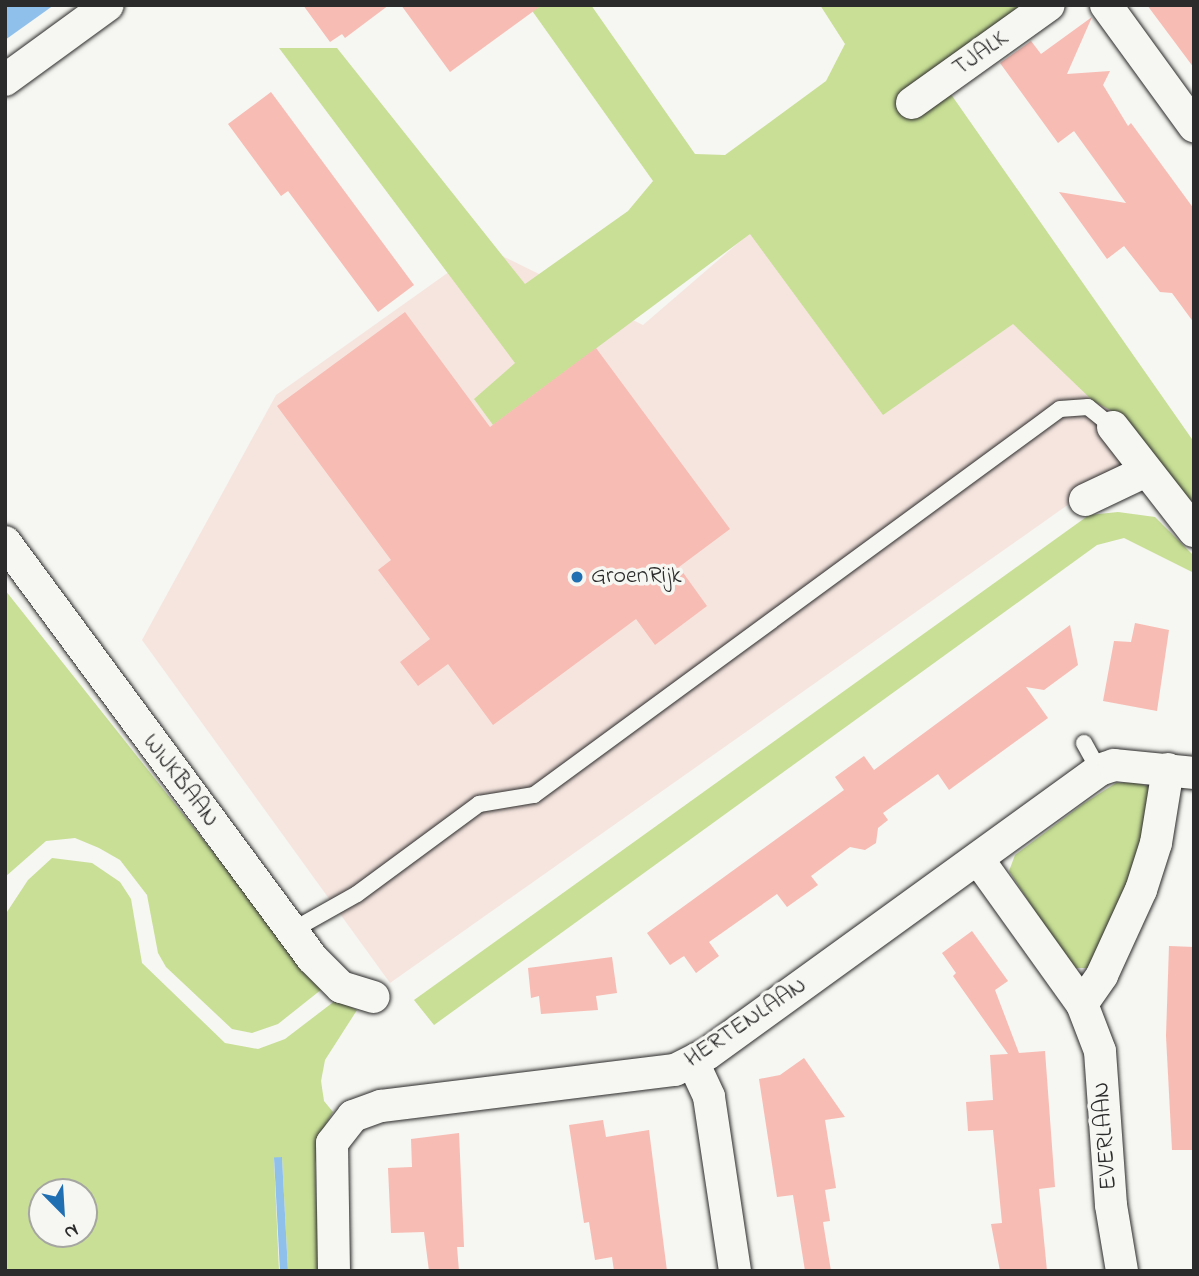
<!DOCTYPE html>
<html>
<head>
<meta charset="utf-8">
<style>
  body { margin:0 }
  #map { position:relative; width:1199px; height:1276px; overflow:hidden; background:#f6f6f2; font-family:"Indie Flower",sans-serif }
  div>[style] { position:absolute }
  .built>* { inset:0; background:#f6e5df }
  .green>* { inset:0; background:#c8df95 }
  .water>* { inset:0; background:#8fc0eb; transform-origin:0 0 }
  .building>* { inset:0; background:#f7bcb3 }
  .roads { filter:drop-shadow(0 0 2px #2b2b2b) drop-shadow(0 0 2px #2b2b2b) }
  .lane>* { height:16px; margin:-8px; padding:0 8px; transform-origin:8px; border-radius:8px; background:#f6f6f2 }
  .street>* { height:32px; margin:-16px; padding:0 16px; transform-origin:16px; border-radius:16px; background:#f6f6f2 }
  .dots>* { width:19px; height:19px; translate:-50% -50%; box-sizing:border-box; border:4px solid #f6f6f2; border-radius:50% }
  span { translate:-50% -50%; white-space:nowrap; text-align:center; line-height:1.15; -webkit-text-stroke:7px #f6f6f2; paint-order:stroke }
  .street-label { font-size:24px; color:#2b2b2b }
  .poi-label { font-size:24px; color:#2b2b2b }
  .left { translate:0 -50%; text-align:left }
  .frame { position:absolute; inset:0; border:7px solid #2b2b2b; pointer-events:none }
  .north { position:absolute; left:28px; top:1178px; width:70px; height:70px; box-sizing:border-box; background:#f6f6f2; border:2px solid #a5a5a2; border-radius:50%; rotate:156deg; font-size:19px; font-weight:700; line-height:28px; text-align:center; color:#2b2b2b }
  .north::after { content:''; display:block; margin:auto; width:24px; height:32px; background:#1f6fb2; clip-path:polygon(50% 0,100% 100%,50% 72%,0 100%) }
</style>
</head>
<body>
<div id="map">
  <div class="built">
    <div style="clip-path:polygon(918px 88px,1164px 437px,390px 983px,142px 640px,276px 395px,484px 247px,643px 325px)"></div>
  </div>
  <div class="green">
    <div style="clip-path:polygon(528px 5px,591px 5px,695px 154px,725px 155px,826px 81px,845px 44px,820px 5px,1023px 5px,934px 70px,1194px 442px,1194px 509px,1120px 415px,1093px 401px,1013px 324px,883px 415px,750px 234px,493px 425px,474px 399px,515px 363px,279px 48px,337px 48px,525px 284px,628px 211px,653px 181px)"></div>
    <div style="clip-path:polygon(1118px 512px,1155px 517px,1194px 556px,1194px 573px,1124px 538px,1097px 545px,434px 1025px,414px 1000px,1089px 515px)"></div>
    <div style="clip-path:polygon(5px 590px,322px 989px,278px 1024px,252px 1033px,232px 1029px,166px 967px,158px 953px,147px 895px,120px 860px,99px 848px,75px 838px,46px 841px,5px 877px)"></div>
    <div style="clip-path:polygon(1134px 782px,1153px 788px,1130px 882px,1090px 968px,1072px 968px,1009px 871px,1015px 855px,1083px 804px,1116px 783px)"></div>
    <div style="clip-path:polygon(evenodd,52px 858px,92px 863px,120px 882px,131px 899px,142px 963px,225px 1043px,258px 1049px,285px 1039px,336px 1000px,357px 1010px,325px 1060px,321px 1081px,324px 1101px,333px 1112px,320px 1134px,315px 1164px,319px 1271px,288px 1271px,282px 1157px,274px 1159px,279px 1271px,5px 1271px,5px 915px,28px 880px,52px 858px,42px 1192px,84px 1192px,84px 1234px,42px 1234px,42px 1192px)"></div>
  </div>
  <div class="water">
    <div style="clip-path:polygon(5px 5px,54px 5px,5px 40px)"></div>
    <div style="left:282px;top:1157px;width:114px;height:8px;rotate:87deg"></div>
  </div>
  <div class="building">
    <div style="clip-path:polygon(303px 5px,389px 5px,345px 38px,342px 34px,330px 42px)"></div>
    <div style="clip-path:polygon(401px 5px,542px 5px,450px 72px)"></div>
    <div style="clip-path:polygon(1147px 5px,1194px 5px,1194px 68px)"></div>
    <div style="clip-path:polygon(1092px 17px,1067px 74px,1110px 71px,1103px 85px,1128px 126px,1131px 123px,1194px 209px,1194px 323px,1172px 293px,1160px 292px,1124px 246px,1107px 259px,1059px 192px,1126px 203px,1074px 131px,1058px 143px,1000px 63px,1031px 41px,1041px 54px)"></div>
    <div style="clip-path:polygon(271px 92px,414px 285px,378px 312px,288px 191px,281px 196px,228px 124px)"></div>
    <div style="clip-path:polygon(405px 312px,490px 427px,596px 348px,730px 529px,679px 567px,707px 606px,655px 645px,636px 619px,493px 725px,448px 664px,418px 686px,400px 662px,430px 639px,378px 570px,391px 560px,277px 406px)"></div>
    <div style="clip-path:polygon(1135px 623px,1169px 630px,1157px 711px,1103px 701px,1114px 641px,1131px 642px)"></div>
    <div style="clip-path:polygon(1070px 625px,1078px 665px,1044px 690px,1026px 687px,1048px 718px,949px 790px,938px 774px,883px 813px,888px 820px,878px 828px,876px 843px,865px 850px,850px 847px,811px 876px,818px 885px,787px 907px,777px 894px,709px 942px,719px 956px,696px 973px,684px 956px,670px 965px,647px 933px,844px 790px,835px 777px,864px 756px,874px 770px)"></div>
    <div style="clip-path:polygon(972px 931px,1008px 981px,995px 990px,1019px 1053px,1045px 1051px,1055px 1187px,1039px 1189px,1047px 1271px,1000px 1271px,991px 1224px,1002px 1223px,993px 1130px,968px 1131px,966px 1102px,993px 1100px,990px 1055px,1008px 1054px,953px 976px,956px 973px,942px 953px)"></div>
    <div style="clip-path:polygon(1169px 946px,1194px 947px,1194px 1150px,1172px 1150px,1166px 1036px)"></div>
    <div style="clip-path:polygon(612px 957px,617px 993px,596px 996px,598px 1010px,541px 1014px,539px 996px,531px 998px,528px 968px)"></div>
    <div style="clip-path:polygon(804px 1058px,845px 1117px,825px 1120px,836px 1188px,825px 1190px,830px 1221px,823px 1222px,831px 1271px,805px 1271px,793px 1195px,777px 1197px,759px 1079px,780px 1075px)"></div>
    <div style="clip-path:polygon(603px 1120px,606px 1137px,649px 1130px,667px 1271px,614px 1271px,612px 1257px,595px 1260px,589px 1222px,584px 1223px,569px 1125px)"></div>
    <div style="clip-path:polygon(459px 1133px,464px 1247px,457px 1247px,459px 1271px,429px 1271px,424px 1232px,391px 1233px,388px 1168px,412px 1167px,411px 1139px)"></div>
  </div>
  <div class="roads">
    <div class="lane">
      <div style="left:1084px;top:743px;width:31px;rotate:61deg"></div>
      <div style="left:293px;top:930px;width:73px;rotate:-29.4deg"></div>
      <div style="left:357px;top:894px;width:152px;rotate:-36.4deg"></div>
      <div style="left:479px;top:804px;width:56px;rotate:-9.3deg"></div>
      <div style="left:534px;top:795px;width:652px;rotate:-36.27deg"></div>
      <div style="left:1060px;top:409px;width:28px;rotate:-4deg"></div>
      <div style="left:1088px;top:407px;width:32px;rotate:39deg"></div>
    </div>
    <div class="street">
      <div style="left:1106px;top:5px;width:150px;rotate:54deg"></div>
      <div style="left:5px;top:80px;width:127px;rotate:-36.1deg"></div>
      <div style="left:912px;top:103px;width:168px;rotate:-35.6deg"></div>
      <div style="left:1113px;top:427px;width:132px;rotate:52.1deg"></div>
      <div style="left:1085px;top:500px;width:68px;rotate:-25.4deg"></div>
      <div style="left:5px;top:542px;width:517px;rotate:53.57deg"></div>
      <div style="left:312px;top:958px;width:41px;rotate:45deg"></div>
      <div style="left:341px;top:987px;width:34px;rotate:17deg"></div>
      <div style="left:978px;top:859px;width:178px;rotate:54.4deg"></div>
      <div style="left:693px;top:1062px;width:38px;rotate:65deg"></div>
      <div style="left:709px;top:1097px;width:176px;rotate:81.5deg"></div>
      <div style="left:334px;top:1271px;width:128px;rotate:-90.9deg"></div>
      <div style="left:332px;top:1143px;width:34px;rotate:-52deg"></div>
      <div style="left:353px;top:1116px;width:30px;rotate:-20deg"></div>
      <div style="left:381px;top:1106px;width:296px;rotate:-7deg"></div>
      <div style="left:675px;top:1070px;width:36px;rotate:-27deg"></div>
      <div style="left:707px;top:1054px;width:484px;rotate:-35.9deg"></div>
      <div style="left:1099px;top:770px;width:16px;rotate:-18deg"></div>
      <div style="left:1114px;top:765px;width:80px;rotate:5.7deg"></div>
      <div style="left:1122px;top:1271px;width:67px;rotate:-99.5deg"></div>
      <div style="left:1111px;top:1205px;width:154px;rotate:-94.1deg"></div>
      <div style="left:1100px;top:1051px;width:50px;rotate:-111deg"></div>
      <div style="left:1082px;top:1004px;width:35px;rotate:-55deg"></div>
      <div style="left:1102px;top:975px;width:94px;rotate:-65.4deg"></div>
      <div style="left:1141px;top:890px;width:49px;rotate:-72.3deg"></div>
      <div style="left:1156px;top:843px;width:75px;rotate:-80.8deg"></div>
    </div>
  </div>
  <div class="dots">
    <div style="left:577px;top:577px;background:#1f6fb2"></div>
  </div>
  <div class="street-label">
    <span style="left:981px;top:54px;rotate:-35deg">TJALK</span>
    <span style="left:180px;top:781px;rotate:53deg">WIJKBAAN</span>
    <span style="left:746px;top:1023px;rotate:-34deg">HERTENLAAN</span>
    <span style="left:1106px;top:1136px;rotate:-94deg">EVERLAAN</span>
  </div>
  <div class="poi-label">
    <span class="left" style="left:591px;top:577px">GroenRijk</span>
  </div>
  <div class="frame"></div>
  <div class="north">N</div>
</div>
</body>
</html>
